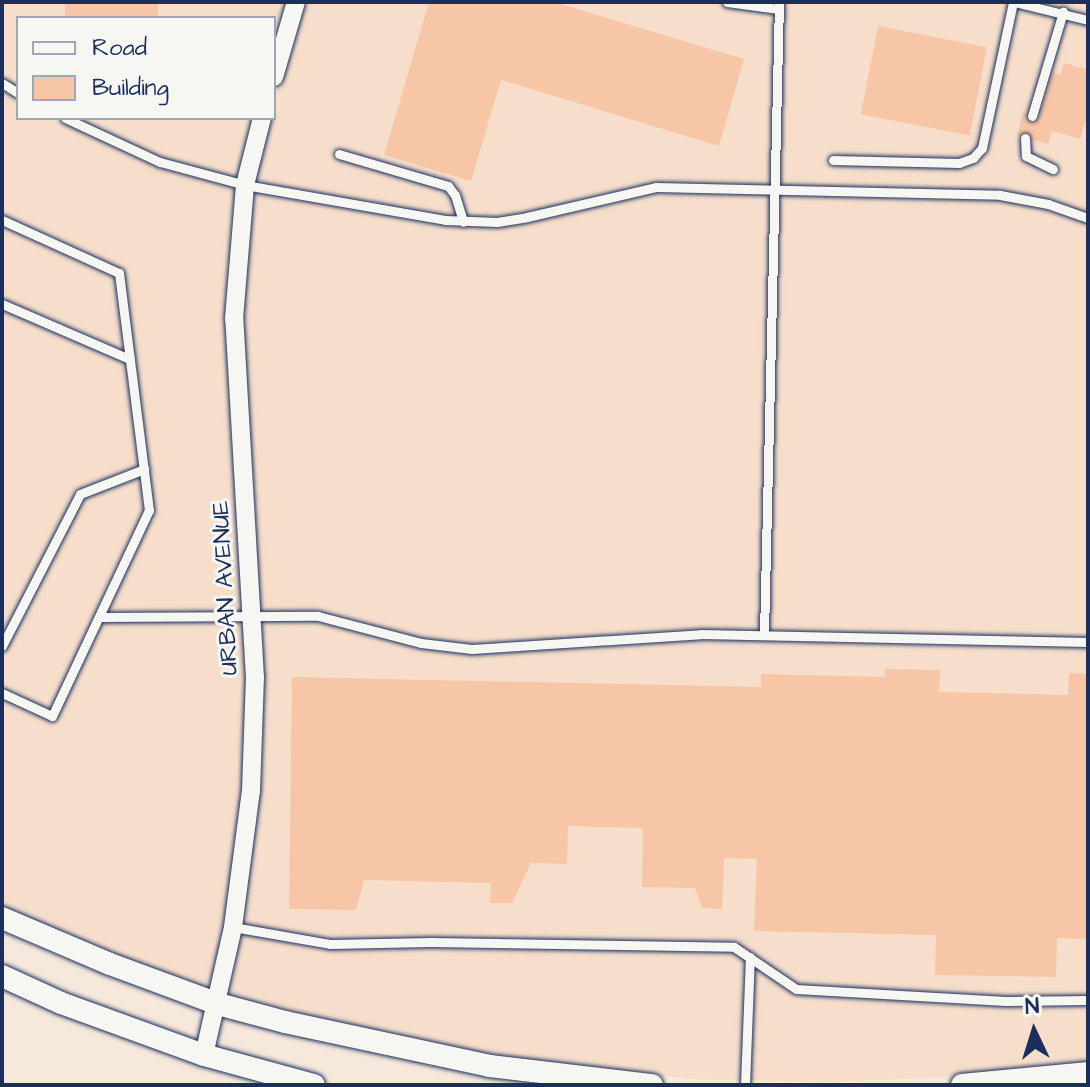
<!DOCTYPE html>
<html>
<head>
<meta charset="utf-8">
<style>
  body { margin:0 }
  #map { position:relative; width:1090px; height:1087px; overflow:hidden; background:#f6e8db; font-family:"Architects Daughter",sans-serif }
  div>[style] { position:absolute }
  .built>* { inset:0; background:#f6decb }
  .building>* { inset:0; background:#f7c6a6; transform-origin:0 0 }
  .roads { filter:drop-shadow(0 0 2px #1b2f5e) drop-shadow(0 0 2px #1b2f5e) }
  .service>* { height:9px; margin:-4.5px; padding:0 4.5px; transform-origin:4.5px; border-radius:4.5px; background:#f6f6f2 }
  .minor>* { height:18px; margin:-9px; padding:0 9px; transform-origin:9px; border-radius:9px; background:#f6f6f2 }
  .tertiary>* { height:22px; margin:-11px; padding:0 11px; transform-origin:11px; border-radius:11px; background:#f6f6f2 }
  span { translate:-50% -50%; white-space:nowrap; text-align:center; line-height:1.15; -webkit-text-stroke:6px #f6f6f2; paint-order:stroke }
  .street-label { font-size:24px; color:#1b2f5e }
  .frame { position:absolute; inset:0; border:4px solid #1b2f5e; pointer-events:none }
  .legend { position:absolute; left:16px; top:16px; width:260px; height:104px; box-sizing:border-box; background:#f6f6f2; border:2px solid #9ea6b7; margin:0; padding:10px 14px; list-style:none; font-size:24px; color:#1b2f5e }
  .legend li { display:flex; align-items:center; gap:16px; height:40px }
  .legend b { width:40px; border:2px solid #9ea6b7 }
  .north { position:absolute; left:994px; top:991px; width:80px; height:80px; -webkit-text-stroke:6px #f6f6f2; paint-order:stroke; rotate:356deg; font-size:22px; font-weight:700; line-height:32px; text-align:center; color:#1b2f5e }
  .north::after { content:''; display:block; margin:auto; width:28px; height:36px; background:#1b2f5e; clip-path:polygon(50% 0,100% 100%,50% 72%,0 100%) }
</style>
</head>
<body>
<div id="map">
  <div class="built">
    <div style="clip-path:polygon(evenodd,2px 2px,1088px 2px,1088px 1065px,963px 1076px,830px 1082px,697px 1079px,591px 1070px,429px 1046px,272px 1010px,174px 981px,2px 910px,2px 2px,18px 18px,274px 18px,274px 118px,18px 118px,18px 18px)"></div>
  </div>
  <div class="building">
    <div style="left:65px;top:2px;width:93px;height:17px"></div>
    <div style="clip-path:polygon(429px 2px,554px 2px,744px 59px,719px 146px,501px 80px,471px 181px,384px 155px)"></div>
    <div style="left:878px;top:26px;width:111px;height:90px;rotate:11deg"></div>
    <div style="clip-path:polygon(1064px 63px,1088px 70px,1088px 114px,1080px 139px,1052px 131px,1048px 144px,1017px 135px,1023px 113px,1039px 118px,1053px 72px,1060px 75px)"></div>
    <div style="clip-path:polygon(885px 669px,940px 670px,939px 692px,1068px 695px,1069px 673px,1088px 674px,1088px 939px,1057px 938px,1056px 977px,935px 975px,936px 935px,754px 931px,757px 859px,724px 858px,722px 909px,702px 908px,695px 888px,642px 887px,643px 828px,568px 826px,567px 864px,531px 863px,512px 903px,490px 903px,491px 883px,364px 880px,356px 910px,289px 909px,292px 677px,761px 687px,761px 674px,885px 677px)"></div>
  </div>
  <div class="roads">
    <div class="service">
      <div style="left:727px;top:2px;width:52px;rotate:7.7deg"></div>
      <div style="left:1014px;top:2px;width:76px;rotate:13.7deg"></div>
      <div style="left:2px;top:83px;width:19px;rotate:32deg"></div>
      <div style="left:1032px;top:116px;width:109px;rotate:-73.4deg"></div>
      <div style="left:65px;top:118px;width:105px;rotate:24.9deg"></div>
      <div style="left:160px;top:162px;width:88px;rotate:15.1deg"></div>
      <div style="left:245px;top:185px;width:203px;rotate:9.9deg"></div>
      <div style="left:445px;top:220px;width:52px;rotate:2.2deg"></div>
      <div style="left:497px;top:222px;width:30px;rotate:-9deg"></div>
      <div style="left:527px;top:217px;width:132px;rotate:-13.1deg"></div>
      <div style="left:656px;top:187px;width:344px;rotate:1.3deg"></div>
      <div style="left:1000px;top:195px;width:49px;rotate:10.6deg"></div>
      <div style="left:1048px;top:204px;width:42px;rotate:19.3deg"></div>
      <div style="left:1025px;top:138px;width:18px;rotate:87deg"></div>
      <div style="left:1026px;top:156px;width:30px;rotate:26deg"></div>
      <div style="left:339px;top:154px;width:114px;rotate:16.4deg"></div>
      <div style="left:448px;top:186px;width:11px;rotate:52deg"></div>
      <div style="left:455px;top:195px;width:28px;rotate:73deg"></div>
      <div style="left:833px;top:160px;width:126px;rotate:1.4deg"></div>
      <div style="left:959px;top:163px;width:15px;rotate:-20deg"></div>
      <div style="left:973px;top:158px;width:13px;rotate:-48deg"></div>
      <div style="left:982px;top:148px;width:149px;rotate:-78deg"></div>
      <div style="left:2px;top:220px;width:128px;rotate:24.4deg"></div>
      <div style="left:119px;top:273px;width:239px;rotate:82.8deg"></div>
      <div style="left:149px;top:510px;width:228px;rotate:115.2deg"></div>
      <div style="left:52px;top:716px;width:55px;rotate:-155.3deg"></div>
      <div style="left:2px;top:304px;width:139px;rotate:23.3deg"></div>
      <div style="left:100px;top:617px;width:218px;rotate:-0.3deg"></div>
      <div style="left:318px;top:616px;width:106px;rotate:14.7deg"></div>
      <div style="left:421px;top:643px;width:51px;rotate:6.7deg"></div>
      <div style="left:472px;top:649px;width:229px;rotate:-3.7deg"></div>
      <div style="left:701px;top:634px;width:387px;rotate:1.2deg"></div>
      <div style="left:764px;top:634px;width:632px;rotate:-88.64deg"></div>
      <div style="left:2px;top:646px;width:171px;rotate:-62.8deg"></div>
      <div style="left:80px;top:494px;width:69px;rotate:-21.3deg"></div>
      <div style="left:233px;top:927px;width:98px;rotate:9.9deg"></div>
      <div style="left:330px;top:944px;width:101px;rotate:-1.1deg"></div>
      <div style="left:431px;top:942px;width:303px;rotate:0.9deg"></div>
      <div style="left:734px;top:947px;width:75px;rotate:34.1deg"></div>
      <div style="left:796px;top:989px;width:210px;rotate:3.3deg"></div>
      <div style="left:1006px;top:1001px;width:82px;rotate:-0.7deg"></div>
      <div style="left:745px;top:1085px;width:128px;rotate:-87.8deg"></div>
    </div>
    <div class="minor">
      <div style="left:274px;top:77px;width:78px;rotate:-73.7deg"></div>
      <div style="left:204px;top:1055px;width:131px;rotate:-77.2deg"></div>
      <div style="left:233px;top:927px;width:137px;rotate:-82.5deg"></div>
      <div style="left:251px;top:791px;width:113px;rotate:-88deg"></div>
      <div style="left:255px;top:678px;width:360px;rotate:-93.3deg"></div>
      <div style="left:234px;top:319px;width:134px;rotate:-85.3deg"></div>
      <div style="left:245px;top:185px;width:69px;rotate:-75.8deg"></div>
    </div>
    <div class="tertiary">
      <div style="left:2px;top:918px;width:117px;rotate:23.1deg"></div>
      <div style="left:110px;top:964px;width:115px;rotate:20.3deg"></div>
      <div style="left:218px;top:1004px;width:69px;rotate:15deg"></div>
      <div style="left:285px;top:1022px;width:210px;rotate:12.1deg"></div>
      <div style="left:490px;top:1066px;width:163px;rotate:6.7deg"></div>
      <div style="left:2px;top:976px;width:65px;rotate:24.6deg"></div>
      <div style="left:61px;top:1003px;width:152px;rotate:20deg"></div>
      <div style="left:204px;top:1055px;width:114px;rotate:15.3deg"></div>
      <div style="left:962px;top:1085px;width:127px;rotate:-5.4deg"></div>
    </div>
  </div>
  <div class="street-label">
    <span style="left:226px;top:588px;rotate:-93deg">URBAN AVENUE</span>
  </div>
  <div class="frame"></div>
  <ul class="legend">
  <li><b style="height:10px;background:#f6f6f2"></b>Road</li>
  <li><b style="height:22px;background:#f7c6a6"></b>Building</li>
  </ul>
  <div class="north">N</div>
</div>
</body>
</html>
